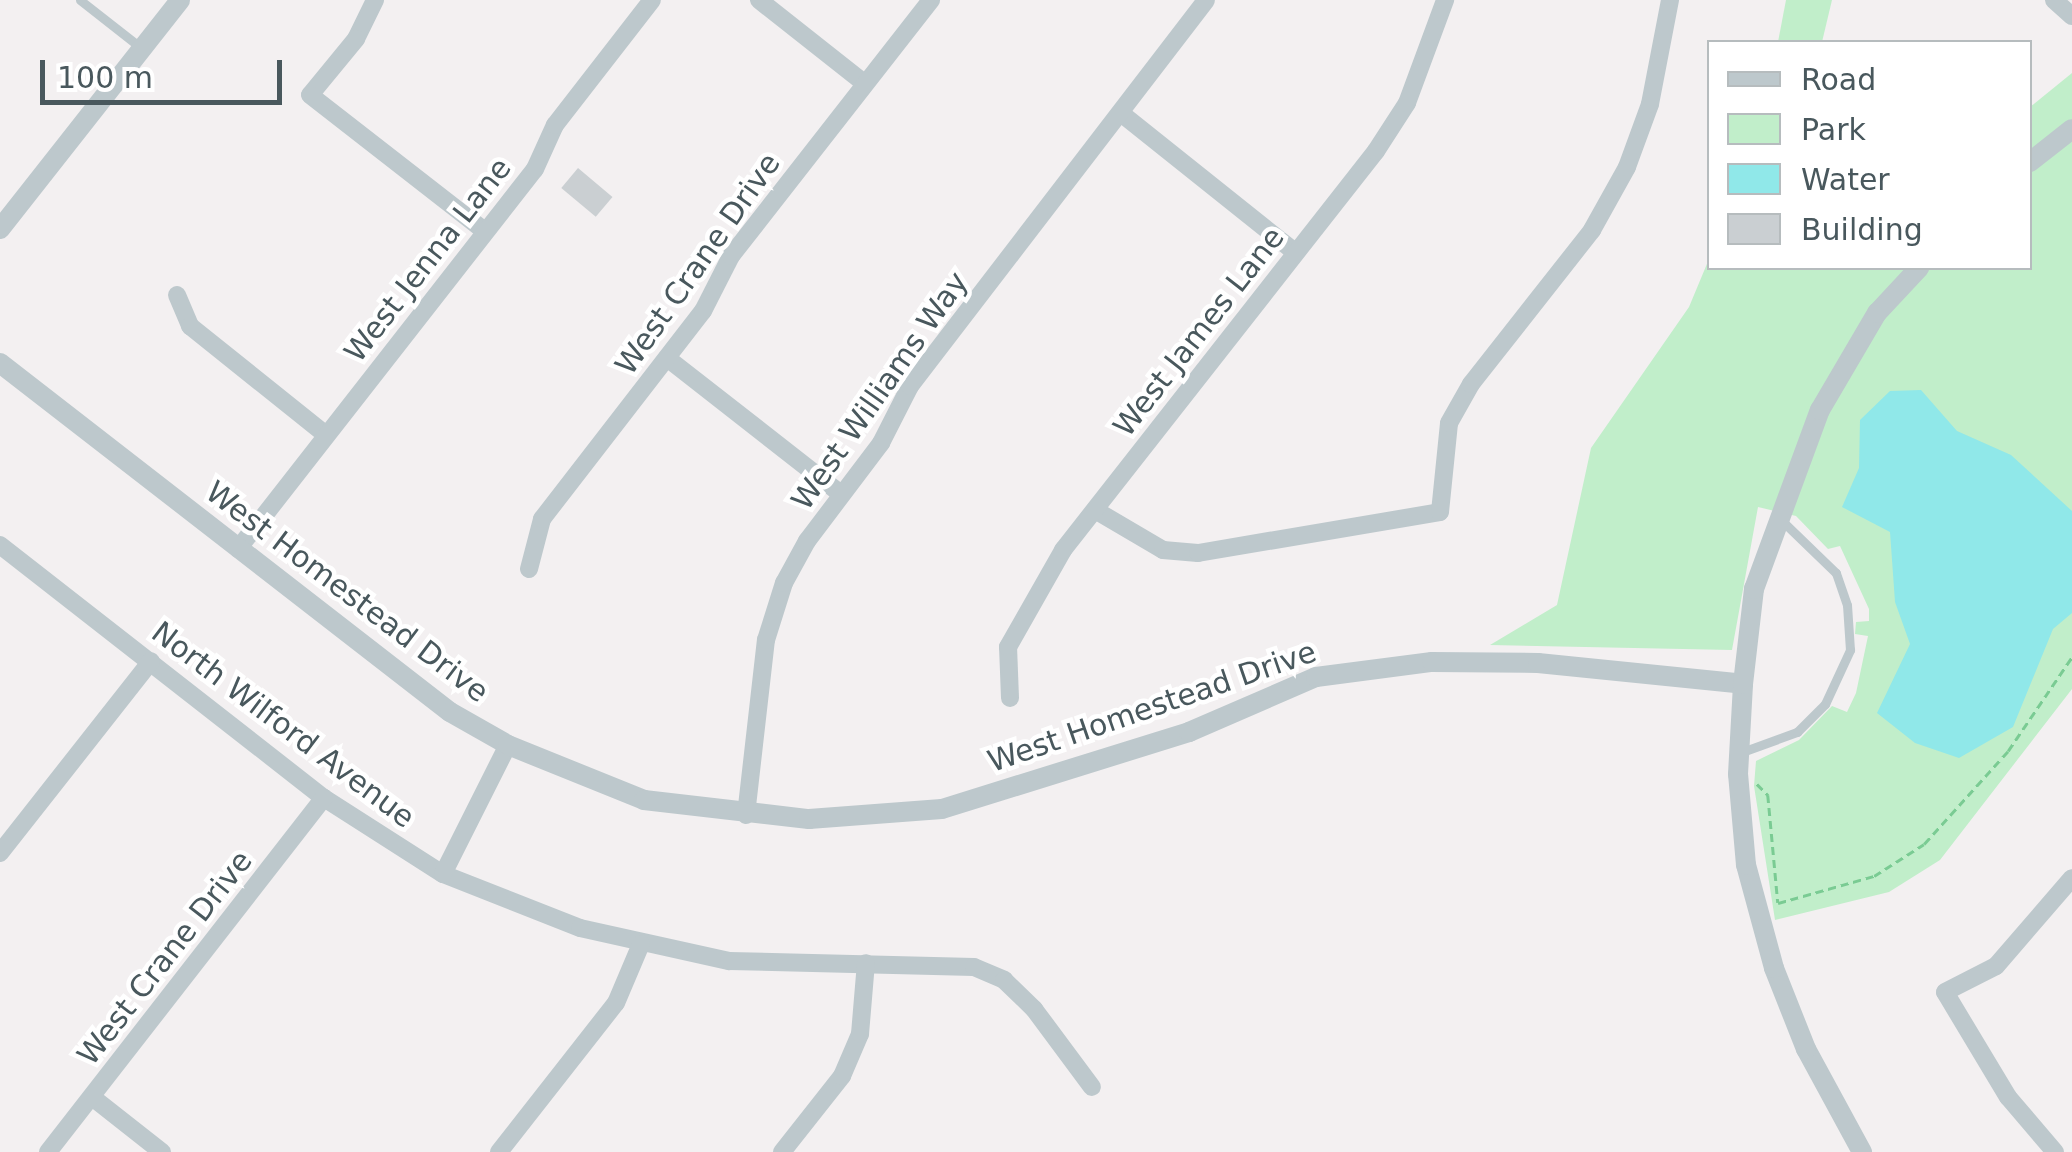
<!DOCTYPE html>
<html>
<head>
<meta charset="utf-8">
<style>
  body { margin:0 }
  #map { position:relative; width:2072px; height:1152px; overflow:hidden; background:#f3f0f1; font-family:"DejaVu Sans",sans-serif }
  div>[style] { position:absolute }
  .green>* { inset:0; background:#c1eeca }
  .water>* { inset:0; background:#90e8e9 }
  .building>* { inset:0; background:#cacfd2; transform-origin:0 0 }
  .path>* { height:2.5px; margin-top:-1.25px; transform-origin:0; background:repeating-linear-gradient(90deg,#7acb93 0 8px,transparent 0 13px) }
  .service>* { height:9px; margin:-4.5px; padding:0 4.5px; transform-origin:4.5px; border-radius:4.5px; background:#bdc8cc }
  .minor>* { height:18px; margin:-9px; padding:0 9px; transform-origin:9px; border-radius:9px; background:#bdc8cc }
  .tertiary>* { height:20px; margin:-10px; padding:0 10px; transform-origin:10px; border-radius:10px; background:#bdc8cc }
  span { translate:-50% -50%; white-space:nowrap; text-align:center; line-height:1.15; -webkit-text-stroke:9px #fff; paint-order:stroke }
  .street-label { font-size:30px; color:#49585d }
  .legend { position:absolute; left:1707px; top:40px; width:325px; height:230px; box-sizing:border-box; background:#fff; border:2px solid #b6bcbe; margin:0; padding:12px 18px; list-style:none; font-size:30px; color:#49585d }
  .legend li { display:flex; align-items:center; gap:20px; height:50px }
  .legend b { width:50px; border:2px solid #b6bcbe }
  .scale { position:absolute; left:40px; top:60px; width:242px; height:45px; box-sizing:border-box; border:5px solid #49585d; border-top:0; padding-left:12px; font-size:30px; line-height:35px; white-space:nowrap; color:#49585d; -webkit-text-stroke:8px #fff; paint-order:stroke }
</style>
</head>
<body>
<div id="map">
  <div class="green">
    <div style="clip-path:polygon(1786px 0,1832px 0,1822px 42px,1778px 42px)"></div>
    <div style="clip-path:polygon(2072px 73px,2072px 689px,1940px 860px,1889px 892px,1775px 920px,1754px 786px,1756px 761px,1799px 740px,1832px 706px,1847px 712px,1856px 693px,1868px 636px,1855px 634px,1856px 622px,1869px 621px,1869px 609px,1840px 546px,1828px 549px,1796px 516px,1758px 507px,1732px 650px,1490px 645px,1557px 605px,1591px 448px,1689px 307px,1709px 259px,1710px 268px,2030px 268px,2030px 107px)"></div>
  </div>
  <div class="water">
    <div style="clip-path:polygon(1921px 390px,1957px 431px,2011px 455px,2072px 511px,2072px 613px,2053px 629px,2013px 727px,1959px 758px,1915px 743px,1877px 713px,1910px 644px,1895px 602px,1890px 532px,1842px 507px,1859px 468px,1860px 420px,1890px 391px)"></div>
  </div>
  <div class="building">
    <div style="left:578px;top:168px;width:45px;height:26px;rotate:40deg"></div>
  </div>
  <div class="path">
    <div style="left:1757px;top:784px;width:16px;rotate:45deg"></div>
    <div style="left:1768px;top:795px;width:108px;rotate:84.7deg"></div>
    <div style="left:1778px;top:903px;width:100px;rotate:-15.7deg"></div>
    <div style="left:1874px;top:876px;width:59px;rotate:-32.6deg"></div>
    <div style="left:1924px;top:844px;width:125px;rotate:-47.9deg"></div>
    <div style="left:2008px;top:751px;width:114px;rotate:-55.8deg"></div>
  </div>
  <div class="service">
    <div style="left:80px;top:0;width:76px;rotate:38.1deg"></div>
    <div style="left:1742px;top:752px;width:59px;rotate:-20deg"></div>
    <div style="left:1797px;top:732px;width:40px;rotate:-45deg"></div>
    <div style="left:1825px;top:704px;width:60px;rotate:-65.2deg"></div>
    <div style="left:1850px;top:650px;width:45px;rotate:-93.8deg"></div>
    <div style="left:1847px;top:605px;width:34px;rotate:-109deg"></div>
    <div style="left:1836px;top:573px;width:78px;rotate:-136deg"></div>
  </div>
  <div class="minor">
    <div style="left:375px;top:0;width:43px;rotate:116deg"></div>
    <div style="left:356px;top:39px;width:72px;rotate:129.4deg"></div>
    <div style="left:310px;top:95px;width:222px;rotate:37.9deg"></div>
    <div style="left:759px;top:0;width:134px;rotate:38.3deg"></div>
    <div style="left:2054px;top:0;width:24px;rotate:42deg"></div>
    <div style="left:1122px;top:114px;width:221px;rotate:38.6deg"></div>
    <div style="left:177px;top:295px;width:34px;rotate:67deg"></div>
    <div style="left:190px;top:326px;width:174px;rotate:38.7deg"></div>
    <div style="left:667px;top:358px;width:221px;rotate:38deg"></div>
    <div style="left:1095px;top:510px;width:79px;rotate:30.5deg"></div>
    <div style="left:1163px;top:550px;width:35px;rotate:5deg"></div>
    <div style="left:1198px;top:553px;width:245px;rotate:-9.6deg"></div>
    <div style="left:1440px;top:512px;width:89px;rotate:-84.2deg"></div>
    <div style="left:1449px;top:423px;width:45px;rotate:-60.6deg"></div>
    <div style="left:1471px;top:384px;width:196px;rotate:-51.8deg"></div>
    <div style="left:1592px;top:230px;width:72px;rotate:-60.9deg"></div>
    <div style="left:1627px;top:167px;width:67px;rotate:-69.9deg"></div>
    <div style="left:1650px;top:104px;width:106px;rotate:-79.1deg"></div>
    <div style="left:0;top:545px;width:411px;rotate:38deg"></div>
    <div style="left:324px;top:798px;width:141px;rotate:32.6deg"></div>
    <div style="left:443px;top:874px;width:147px;rotate:21.5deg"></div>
    <div style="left:580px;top:928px;width:153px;rotate:12.5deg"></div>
    <div style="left:729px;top:961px;width:245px;rotate:1.4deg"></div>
    <div style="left:974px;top:967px;width:33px;rotate:23deg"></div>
    <div style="left:1004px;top:980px;width:42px;rotate:44deg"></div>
    <div style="left:1034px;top:1009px;width:97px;rotate:53.4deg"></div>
    <div style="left:238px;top:549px;width:482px;rotate:-52deg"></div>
    <div style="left:535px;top:169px;width:48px;rotate:-65.6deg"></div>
    <div style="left:555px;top:125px;width:158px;rotate:-52.2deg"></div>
    <div style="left:529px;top:569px;width:52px;rotate:-75.4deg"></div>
    <div style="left:542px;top:519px;width:263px;rotate:-52.3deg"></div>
    <div style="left:703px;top:311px;width:62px;rotate:-63deg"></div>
    <div style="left:731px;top:256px;width:325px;rotate:-52deg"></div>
    <div style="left:1010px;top:698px;width:51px;rotate:-92.2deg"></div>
    <div style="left:1008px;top:647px;width:112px;rotate:-60.4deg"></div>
    <div style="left:1063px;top:550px;width:507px;rotate:-51.89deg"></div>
    <div style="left:1376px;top:151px;width:57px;rotate:-57.1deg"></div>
    <div style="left:1407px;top:103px;width:110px;rotate:-69.7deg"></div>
    <div style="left:746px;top:815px;width:176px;rotate:-83.5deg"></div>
    <div style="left:766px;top:640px;width:60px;rotate:-72.5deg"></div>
    <div style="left:784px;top:583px;width:48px;rotate:-61.3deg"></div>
    <div style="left:807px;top:541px;width:123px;rotate:-52.9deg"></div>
    <div style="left:881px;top:443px;width:64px;rotate:-63deg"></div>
    <div style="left:910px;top:386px;width:486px;rotate:-52.5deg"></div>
    <div style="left:0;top:853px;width:244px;rotate:-51.8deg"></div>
    <div style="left:443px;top:874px;width:144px;rotate:-63.3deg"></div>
    <div style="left:92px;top:1097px;width:89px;rotate:38.2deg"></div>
    <div style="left:48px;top:1152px;width:449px;rotate:-52.1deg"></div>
    <div style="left:499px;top:1152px;width:189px;rotate:-51.9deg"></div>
    <div style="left:616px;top:1003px;width:64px;rotate:-67deg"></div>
    <div style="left:782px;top:1152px;width:97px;rotate:-51.7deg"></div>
    <div style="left:842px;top:1076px;width:46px;rotate:-66.8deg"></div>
    <div style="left:860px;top:1034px;width:71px;rotate:-85.2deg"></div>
    <div style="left:2055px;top:1152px;width:72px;rotate:-130.5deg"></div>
    <div style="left:2008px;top:1097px;width:122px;rotate:-121deg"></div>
    <div style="left:1945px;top:992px;width:57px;rotate:-27deg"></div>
    <div style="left:1996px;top:966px;width:116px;rotate:-49.2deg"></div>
  </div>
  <div class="tertiary">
    <div style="left:2030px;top:162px;width:53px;rotate:-38.2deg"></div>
    <div style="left:0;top:229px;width:291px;rotate:-51.8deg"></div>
    <div style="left:0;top:363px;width:569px;rotate:37.8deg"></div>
    <div style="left:450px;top:712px;width:67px;rotate:29.6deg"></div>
    <div style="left:508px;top:745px;width:147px;rotate:22deg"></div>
    <div style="left:644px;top:800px;width:166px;rotate:6.6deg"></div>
    <div style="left:809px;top:819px;width:133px;rotate:-4.3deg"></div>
    <div style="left:942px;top:809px;width:259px;rotate:-17.3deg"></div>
    <div style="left:1189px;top:732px;width:138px;rotate:-23.4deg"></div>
    <div style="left:1316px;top:677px;width:117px;rotate:-7.4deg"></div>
    <div style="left:1432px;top:662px;width:106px;rotate:0.5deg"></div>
    <div style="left:1538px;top:663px;width:206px;rotate:5.8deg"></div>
    <div style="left:1862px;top:1152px;width:117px;rotate:-118.5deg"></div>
    <div style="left:1806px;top:1049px;width:87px;rotate:-111.6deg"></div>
    <div style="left:1774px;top:968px;width:107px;rotate:-105.2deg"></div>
    <div style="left:1746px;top:865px;width:91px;rotate:-95deg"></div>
    <div style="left:1738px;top:774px;width:90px;rotate:-86.8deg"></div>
    <div style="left:1743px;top:684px;width:96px;rotate:-83.4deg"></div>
    <div style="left:1754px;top:589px;width:191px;rotate:-69.8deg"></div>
    <div style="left:1820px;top:410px;width:113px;rotate:-59.6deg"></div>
    <div style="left:1877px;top:313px;width:62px;rotate:-47deg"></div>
  </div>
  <div class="street-label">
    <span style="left:428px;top:260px;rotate:-52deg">West Jenna Lane</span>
    <span style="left:698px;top:264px;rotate:-55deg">West Crane Drive</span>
    <span style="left:1199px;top:332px;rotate:-52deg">West James Lane</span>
    <span style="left:880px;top:391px;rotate:-55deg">West Williams Way</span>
    <span style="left:347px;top:592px;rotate:37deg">West Homestead Drive</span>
    <span style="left:1152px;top:707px;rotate:-19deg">West Homestead Drive</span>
    <span style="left:283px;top:725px;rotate:37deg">North Wilford Avenue</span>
    <span style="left:165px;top:958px;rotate:-52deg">West Crane Drive</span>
  </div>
  <ul class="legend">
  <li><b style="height:12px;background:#bdc8cc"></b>Road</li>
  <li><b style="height:28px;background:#c1eeca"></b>Park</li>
  <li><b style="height:28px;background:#90e8e9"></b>Water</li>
  <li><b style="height:28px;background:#cacfd2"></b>Building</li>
  </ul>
  <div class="scale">100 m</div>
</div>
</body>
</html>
